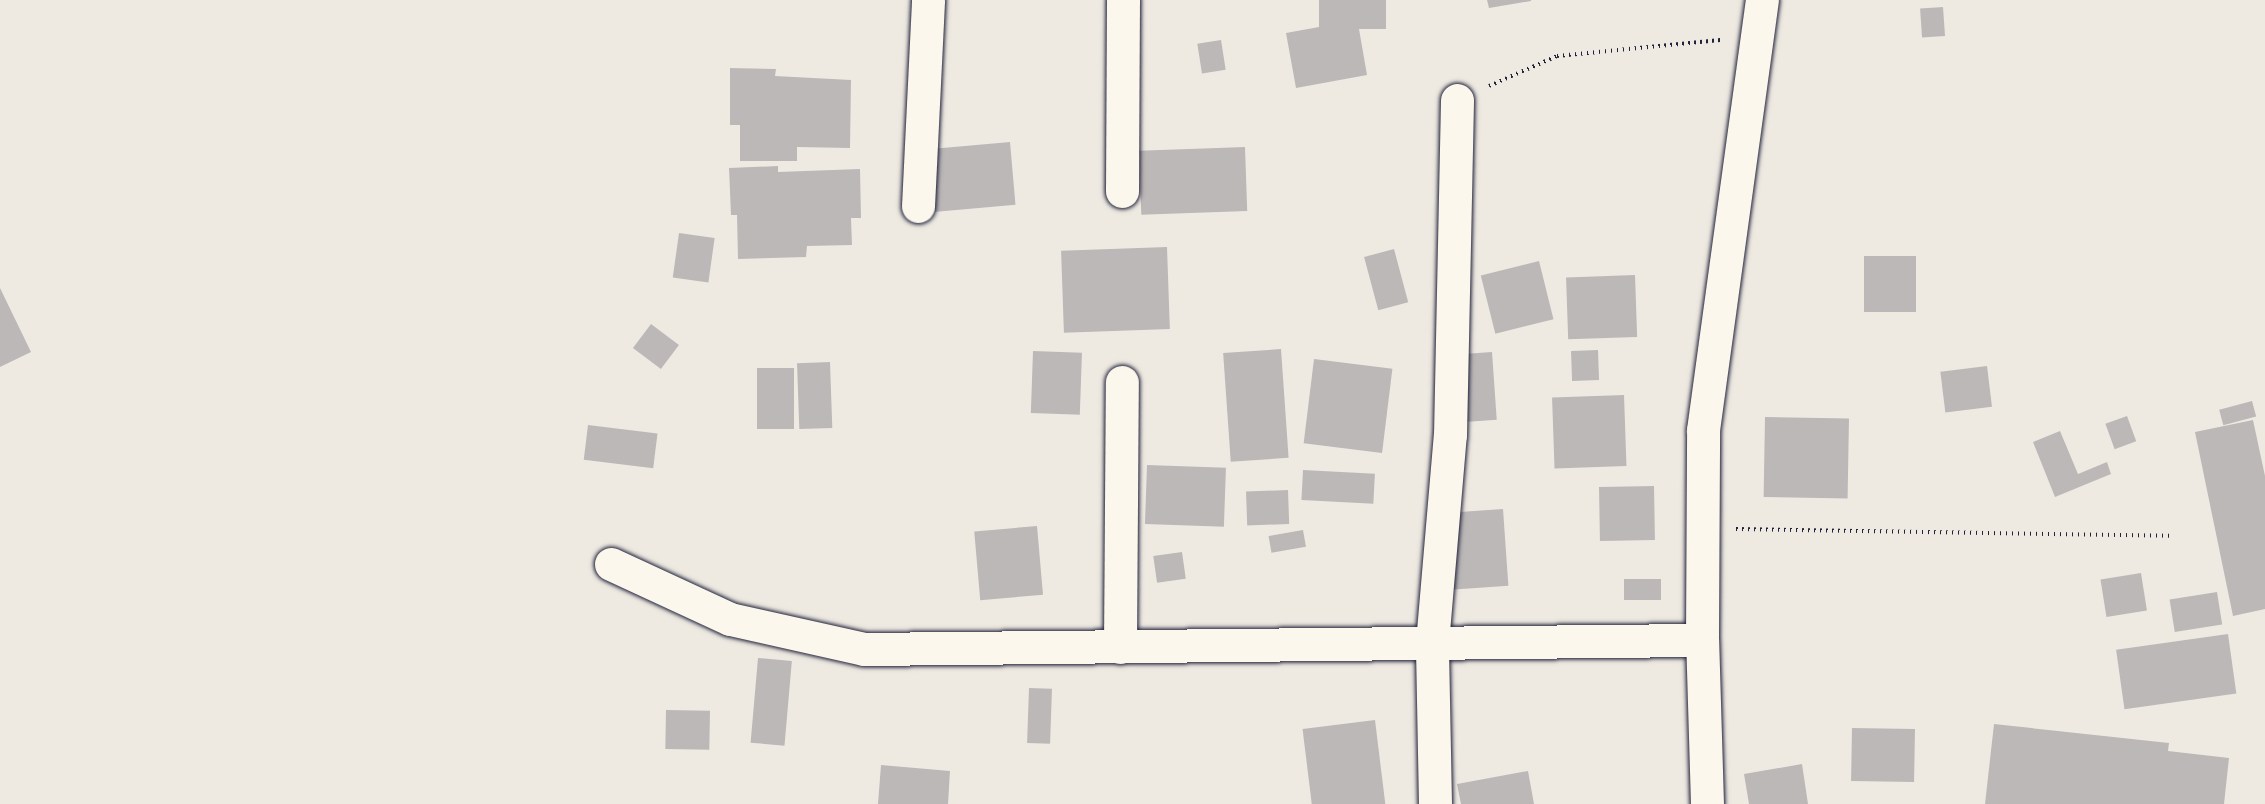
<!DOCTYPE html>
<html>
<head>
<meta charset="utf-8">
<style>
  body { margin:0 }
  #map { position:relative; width:2265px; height:804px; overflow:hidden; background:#eeeae2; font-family:"Indie Flower",sans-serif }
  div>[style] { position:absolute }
  .building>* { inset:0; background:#bcb8b8; transform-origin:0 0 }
  .path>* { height:4px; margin-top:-2px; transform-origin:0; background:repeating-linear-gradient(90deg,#22223b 0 1.5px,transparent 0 6px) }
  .roads { filter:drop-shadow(0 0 2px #22223b) drop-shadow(0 0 2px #22223b) }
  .minor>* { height:33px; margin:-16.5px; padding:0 16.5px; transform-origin:16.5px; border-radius:16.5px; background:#fbf7ec }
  span { translate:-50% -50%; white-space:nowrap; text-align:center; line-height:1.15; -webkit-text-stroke:6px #fbf7ec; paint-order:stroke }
</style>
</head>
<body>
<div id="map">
  <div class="building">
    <div style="clip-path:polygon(1319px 0,1386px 0,1386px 29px,1359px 29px,1367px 75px,1296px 88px,1286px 33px,1319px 27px)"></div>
    <div style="clip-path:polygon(1487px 0,1531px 0,1531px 1px,1489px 8px)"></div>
    <div style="left:1943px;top:7px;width:29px;height:23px;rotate:86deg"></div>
    <div style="left:1221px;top:40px;width:30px;height:24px;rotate:81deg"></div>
    <div style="clip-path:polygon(730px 68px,776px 69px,775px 76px,851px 80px,850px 148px,797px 147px,797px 161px,740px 161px,740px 125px,730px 125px)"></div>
    <div style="left:1010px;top:142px;width:63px;height:82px;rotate:85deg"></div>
    <div style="left:1245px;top:147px;width:64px;height:106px;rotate:88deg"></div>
    <div style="clip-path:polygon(778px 166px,778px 172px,860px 169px,861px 218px,851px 218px,852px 245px,807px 246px,806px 257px,738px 259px,737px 215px,731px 215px,729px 168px)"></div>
    <div style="left:679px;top:233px;width:36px;height:45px;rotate:8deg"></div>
    <div style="left:1167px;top:247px;width:82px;height:106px;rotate:88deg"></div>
    <div style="left:1394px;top:249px;width:55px;height:31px;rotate:75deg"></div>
    <div style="left:1864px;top:256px;width:52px;height:56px"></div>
    <div style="left:1539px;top:261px;width:60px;height:60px;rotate:76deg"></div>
    <div style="left:1635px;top:275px;width:62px;height:69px;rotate:88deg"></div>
    <div style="clip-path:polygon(0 288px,31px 352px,0 367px)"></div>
    <div style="left:651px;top:324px;width:35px;height:30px;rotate:37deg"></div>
    <div style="left:1281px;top:349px;width:109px;height:58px;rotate:86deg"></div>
    <div style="left:1598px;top:350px;width:30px;height:27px;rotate:88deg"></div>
    <div style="left:1033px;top:351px;width:49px;height:62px;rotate:2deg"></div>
    <div style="left:1492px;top:352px;width:68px;height:50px;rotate:86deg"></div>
    <div style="left:1314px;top:359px;width:79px;height:85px;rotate:7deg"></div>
    <div style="left:830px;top:362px;width:66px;height:33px;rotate:88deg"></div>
    <div style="left:1987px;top:366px;width:41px;height:47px;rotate:83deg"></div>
    <div style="left:757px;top:368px;width:37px;height:61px"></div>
    <div style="left:1624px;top:395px;width:71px;height:72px;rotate:88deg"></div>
    <div style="left:2252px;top:401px;width:16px;height:34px;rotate:75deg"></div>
    <div style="left:2127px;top:416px;width:27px;height:23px;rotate:70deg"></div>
    <div style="left:1765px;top:417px;width:84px;height:80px;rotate:1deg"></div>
    <div style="clip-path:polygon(2253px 420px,2265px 476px,2265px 609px,2233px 616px,2195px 432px)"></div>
    <div style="left:588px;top:425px;width:70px;height:35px;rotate:7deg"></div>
    <div style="clip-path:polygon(2060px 431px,2078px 474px,2107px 462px,2111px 474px,2055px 497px,2033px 442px)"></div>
    <div style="left:1147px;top:465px;width:79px;height:59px;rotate:2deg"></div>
    <div style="left:1303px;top:470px;width:72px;height:30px;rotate:3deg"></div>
    <div style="left:1654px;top:486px;width:54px;height:55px;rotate:89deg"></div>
    <div style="left:1288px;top:490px;width:34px;height:42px;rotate:88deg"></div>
    <div style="left:1503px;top:509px;width:77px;height:76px;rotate:86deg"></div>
    <div style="left:1037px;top:526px;width:69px;height:63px;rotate:85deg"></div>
    <div style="left:1303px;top:530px;width:17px;height:35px;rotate:80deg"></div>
    <div style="left:1182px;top:552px;width:27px;height:29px;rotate:82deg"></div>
    <div style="left:2141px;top:573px;width:38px;height:41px;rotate:81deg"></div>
    <div style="left:1661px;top:579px;width:21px;height:37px;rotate:90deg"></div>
    <div style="left:2217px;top:592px;width:33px;height:48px;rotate:81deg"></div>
    <div style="left:2228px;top:634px;width:60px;height:113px;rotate:82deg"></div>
    <div style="left:758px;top:658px;width:34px;height:85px;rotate:5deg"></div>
    <div style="left:1029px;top:688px;width:23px;height:55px;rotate:2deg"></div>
    <div style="left:666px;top:710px;width:44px;height:39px;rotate:1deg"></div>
    <div style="left:1375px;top:720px;width:85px;height:73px;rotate:83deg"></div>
    <div style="clip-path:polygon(1994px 724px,2169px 743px,2168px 751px,2229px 758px,2224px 804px,1985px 804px)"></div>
    <div style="left:1852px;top:728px;width:63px;height:53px;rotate:1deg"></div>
    <div style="clip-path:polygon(1802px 764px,1808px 804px,1749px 804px,1744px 774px)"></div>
    <div style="clip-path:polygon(881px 765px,950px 771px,948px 804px,878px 804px)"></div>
    <div style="clip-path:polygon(1528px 771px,1534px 804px,1461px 804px,1457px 784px)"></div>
  </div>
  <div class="path">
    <div style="left:1489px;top:86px;width:74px;rotate:-23.8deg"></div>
    <div style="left:1557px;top:56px;width:164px;rotate:-5.6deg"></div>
    <div style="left:1736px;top:529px;width:436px;rotate:0.9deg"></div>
  </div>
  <div class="roads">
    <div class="minor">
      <div style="left:1122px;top:191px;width:191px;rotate:-89.7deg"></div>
      <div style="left:918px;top:206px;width:206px;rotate:-87.2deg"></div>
      <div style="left:611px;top:564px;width:131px;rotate:24.8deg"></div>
      <div style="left:730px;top:619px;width:137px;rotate:12.6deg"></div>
      <div style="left:864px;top:649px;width:838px;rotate:-0.62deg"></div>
      <div style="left:1120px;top:647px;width:265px;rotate:-89.6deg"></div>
      <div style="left:1435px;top:804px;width:161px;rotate:-91.1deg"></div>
      <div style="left:1432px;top:643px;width:209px;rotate:-85.1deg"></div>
      <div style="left:1450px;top:435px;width:335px;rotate:-88.8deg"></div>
      <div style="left:1707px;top:804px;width:164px;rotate:-91.7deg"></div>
      <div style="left:1702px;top:640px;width:210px;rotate:-89.7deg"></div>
      <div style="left:1703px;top:430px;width:434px;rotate:-82.2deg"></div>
    </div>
  </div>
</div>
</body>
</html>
